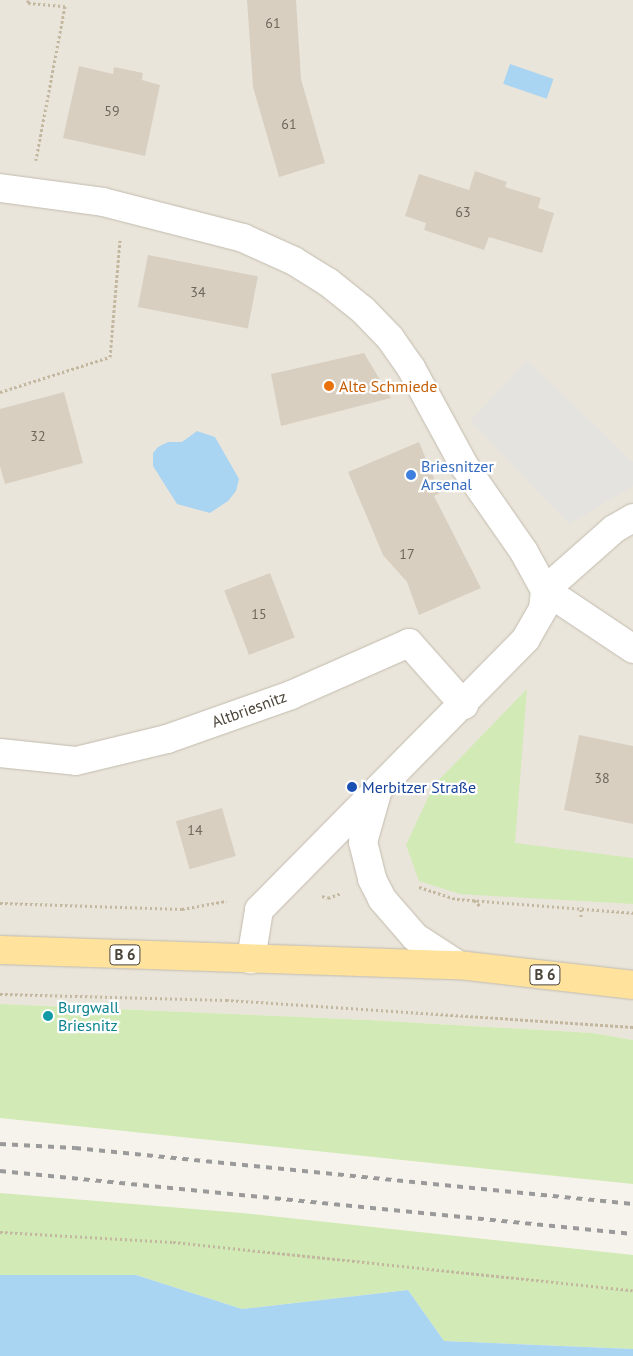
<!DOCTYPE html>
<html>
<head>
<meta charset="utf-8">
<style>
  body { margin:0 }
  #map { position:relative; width:633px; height:1356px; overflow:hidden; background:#f6f3ec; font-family:"PT Sans",sans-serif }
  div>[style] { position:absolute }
  .residential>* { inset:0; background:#eae5da }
  .green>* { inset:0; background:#d2eab5 }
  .parking>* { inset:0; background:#e5e3e0 }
  .water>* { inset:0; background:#a9d4f2; transform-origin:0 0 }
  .building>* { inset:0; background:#d8cfc1; transform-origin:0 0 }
  .path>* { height:3px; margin-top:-1.5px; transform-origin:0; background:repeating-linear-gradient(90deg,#c4b79f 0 2.5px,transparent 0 5px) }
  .roads { filter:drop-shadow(0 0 1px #c2bbae) drop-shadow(0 0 1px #c2bbae) }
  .minor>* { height:28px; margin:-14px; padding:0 14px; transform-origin:14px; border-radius:14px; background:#fff }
  .tertiary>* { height:28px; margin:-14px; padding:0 14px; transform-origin:14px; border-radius:14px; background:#fff }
  .primary>* { height:28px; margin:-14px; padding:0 14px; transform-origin:14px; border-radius:14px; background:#ffe39c }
  .rail>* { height:4px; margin-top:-2px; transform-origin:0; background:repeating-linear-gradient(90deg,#9a9a9a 0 6px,transparent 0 12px) }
  .dots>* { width:14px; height:14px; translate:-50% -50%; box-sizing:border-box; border:2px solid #fff; border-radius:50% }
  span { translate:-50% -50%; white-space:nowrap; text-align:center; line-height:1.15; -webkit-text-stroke:4.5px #fff; paint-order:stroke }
  .number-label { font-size:14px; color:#6e675b }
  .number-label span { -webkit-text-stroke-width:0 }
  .shield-label span { padding:1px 4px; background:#fff; border:1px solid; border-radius:4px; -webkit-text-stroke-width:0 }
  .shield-label { font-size:15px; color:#4b4439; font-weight:700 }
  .food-label { font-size:16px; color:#c56008 }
  .left { translate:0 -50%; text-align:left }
  .shop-label { font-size:16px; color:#366cbe }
  .street-label { font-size:16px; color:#4b4439 }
  .transit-label { font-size:16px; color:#164399 }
  .culture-label { font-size:16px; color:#0d838f }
</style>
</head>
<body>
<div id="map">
  <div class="residential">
    <div style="clip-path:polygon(0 0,633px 0,633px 1040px,593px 1033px,370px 1020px,0 1004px)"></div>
  </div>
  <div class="green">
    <div style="clip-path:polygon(527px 689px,515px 843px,633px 858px,633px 904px,460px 894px,419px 881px,406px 845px,434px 785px)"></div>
    <div style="clip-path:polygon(0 1004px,370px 1020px,593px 1033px,633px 1040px,633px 1184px,0 1118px)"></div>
    <div style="clip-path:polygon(0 1193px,242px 1213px,633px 1255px,633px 1349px,444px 1341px,408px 1290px,242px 1309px,136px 1275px,0 1275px)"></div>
  </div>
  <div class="parking">
    <div style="clip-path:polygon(527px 360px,633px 462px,633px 486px,569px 524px,470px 421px)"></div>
  </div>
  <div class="water">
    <div style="left:510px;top:64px;width:46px;height:21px;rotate:19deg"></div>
    <div style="clip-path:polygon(197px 431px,215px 437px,239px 479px,236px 491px,228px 501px,210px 513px,177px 504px,153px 466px,153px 453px,158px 447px,168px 442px,182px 442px)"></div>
    <div style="clip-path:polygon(0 1275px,136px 1275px,242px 1309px,408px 1290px,444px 1341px,633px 1349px,633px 1356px,0 1356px)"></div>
  </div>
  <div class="building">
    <div style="clip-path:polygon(247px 0,296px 0,301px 79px,325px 163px,279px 177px,253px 87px)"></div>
    <div style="clip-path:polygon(79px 66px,113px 74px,114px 67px,143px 73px,142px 80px,160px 85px,145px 156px,63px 138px)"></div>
    <div style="clip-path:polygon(475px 171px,507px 182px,505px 187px,541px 198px,538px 208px,554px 213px,542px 253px,489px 237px,484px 250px,424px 230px,426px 223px,405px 216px,419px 174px,469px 190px)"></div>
    <div style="left:148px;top:255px;width:112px;height:53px;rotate:11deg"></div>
    <div style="clip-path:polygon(364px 353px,391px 398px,281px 426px,271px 374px)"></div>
    <div style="clip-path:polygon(64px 392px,83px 463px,5px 484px,0 466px,0 409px)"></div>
    <div style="clip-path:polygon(419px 442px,440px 493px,434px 496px,481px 588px,419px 615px,407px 582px,383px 555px,348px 472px)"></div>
    <div style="left:270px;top:573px;width:69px;height:49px;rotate:69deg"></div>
    <div style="clip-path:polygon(579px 735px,633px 746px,633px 824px,564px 810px)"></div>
    <div style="left:222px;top:808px;width:50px;height:48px;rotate:74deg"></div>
  </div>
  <div class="path">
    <div style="left:28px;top:0;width:3px;rotate:90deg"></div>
    <div style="left:28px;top:3px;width:37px;rotate:5deg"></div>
    <div style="left:65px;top:6px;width:157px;rotate:100.7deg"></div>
    <div style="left:0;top:392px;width:115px;rotate:-17.7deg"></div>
    <div style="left:110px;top:357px;width:117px;rotate:-85.1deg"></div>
    <div style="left:419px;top:887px;width:40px;rotate:18deg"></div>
    <div style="left:457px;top:899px;width:177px;rotate:4.5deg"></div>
    <div style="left:322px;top:896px;width:6px;rotate:18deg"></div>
    <div style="left:328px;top:898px;width:15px;rotate:-20deg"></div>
    <div style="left:474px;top:900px;width:8px;rotate:45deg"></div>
    <div style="left:0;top:903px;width:182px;rotate:1.9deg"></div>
    <div style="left:182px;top:909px;width:45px;rotate:-10.3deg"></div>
    <div style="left:581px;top:917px;width:10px;rotate:-90deg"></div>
    <div style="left:0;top:994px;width:226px;rotate:1.5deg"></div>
    <div style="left:226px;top:1000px;width:408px;rotate:3.8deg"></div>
    <div style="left:0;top:1232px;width:173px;rotate:3.3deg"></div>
    <div style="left:173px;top:1242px;width:462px;rotate:6deg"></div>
  </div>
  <div class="roads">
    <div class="minor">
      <div style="left:633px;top:518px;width:22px;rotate:150deg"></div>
      <div style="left:614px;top:529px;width:92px;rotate:138.5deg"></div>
      <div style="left:545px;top:590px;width:106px;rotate:33.8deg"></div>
      <div style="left:0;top:753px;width:76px;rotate:6deg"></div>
      <div style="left:76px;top:761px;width:94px;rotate:-13.6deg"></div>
      <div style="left:167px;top:739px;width:132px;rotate:-19.5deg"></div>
      <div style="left:291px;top:695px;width:129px;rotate:-23.8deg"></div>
      <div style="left:409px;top:643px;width:83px;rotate:48.4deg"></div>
    </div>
    <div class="tertiary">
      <div style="left:0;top:188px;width:104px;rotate:7.7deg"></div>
      <div style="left:103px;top:202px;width:145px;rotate:14.4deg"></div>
      <div style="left:243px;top:238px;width:56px;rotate:24.3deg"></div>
      <div style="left:294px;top:261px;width:40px;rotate:32deg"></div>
      <div style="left:328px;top:282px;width:45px;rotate:38.7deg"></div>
      <div style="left:363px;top:310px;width:39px;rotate:46deg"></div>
      <div style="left:390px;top:338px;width:37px;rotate:55deg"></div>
      <div style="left:411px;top:368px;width:113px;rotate:61.4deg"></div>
      <div style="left:465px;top:467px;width:103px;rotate:55.2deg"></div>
      <div style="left:524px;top:552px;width:43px;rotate:61.1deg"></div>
      <div style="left:545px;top:590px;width:19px;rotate:96deg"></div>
      <div style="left:543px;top:609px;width:34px;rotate:120deg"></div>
      <div style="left:526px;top:639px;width:380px;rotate:134.6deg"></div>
      <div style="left:259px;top:910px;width:50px;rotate:99.3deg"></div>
      <div style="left:377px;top:793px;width:51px;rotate:105.9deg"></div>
      <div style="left:363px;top:842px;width:38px;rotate:76deg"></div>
      <div style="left:372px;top:879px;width:22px;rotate:63deg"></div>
      <div style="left:382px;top:899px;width:50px;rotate:49deg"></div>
      <div style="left:415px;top:937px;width:51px;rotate:33.1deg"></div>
    </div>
    <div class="primary">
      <div style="left:0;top:950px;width:458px;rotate:1.9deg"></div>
      <div style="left:458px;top:965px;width:176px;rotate:6.5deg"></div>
    </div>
  </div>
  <div class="rail">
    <div style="left:0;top:1144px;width:75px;rotate:3.1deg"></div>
    <div style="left:75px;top:1148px;width:561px;rotate:5.73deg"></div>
    <div style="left:0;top:1171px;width:636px;rotate:5.68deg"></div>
  </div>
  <div class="dots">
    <div style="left:329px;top:386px;background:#e8710a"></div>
    <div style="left:411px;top:475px;background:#3f7fe0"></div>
    <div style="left:352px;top:787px;background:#1a4fb4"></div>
    <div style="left:48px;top:1016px;background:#0f9aa8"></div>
  </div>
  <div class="number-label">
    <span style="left:273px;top:23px">61</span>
    <span style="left:112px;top:111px">59</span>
    <span style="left:289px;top:124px">61</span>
    <span style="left:463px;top:212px">63</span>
    <span style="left:198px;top:292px">34</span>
    <span style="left:38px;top:436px">32</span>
    <span style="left:407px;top:554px">17</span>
    <span style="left:259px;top:614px">15</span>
    <span style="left:602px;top:778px">38</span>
    <span style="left:195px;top:830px">14</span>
  </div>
  <div class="shield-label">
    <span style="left:125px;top:955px">B 6</span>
    <span style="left:545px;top:975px">B 6</span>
  </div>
  <div class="food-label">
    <span class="left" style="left:339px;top:386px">Alte Schmiede</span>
  </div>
  <div class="shop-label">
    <span class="left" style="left:421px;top:475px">Briesnitzer<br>Arsenal</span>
  </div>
  <div class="street-label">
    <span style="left:249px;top:709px;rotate:-20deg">Altbriesnitz</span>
  </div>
  <div class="transit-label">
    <span class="left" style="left:362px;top:787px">Merbitzer Straße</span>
  </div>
  <div class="culture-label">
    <span class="left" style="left:58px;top:1016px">Burgwall<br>Briesnitz</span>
  </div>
</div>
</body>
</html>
